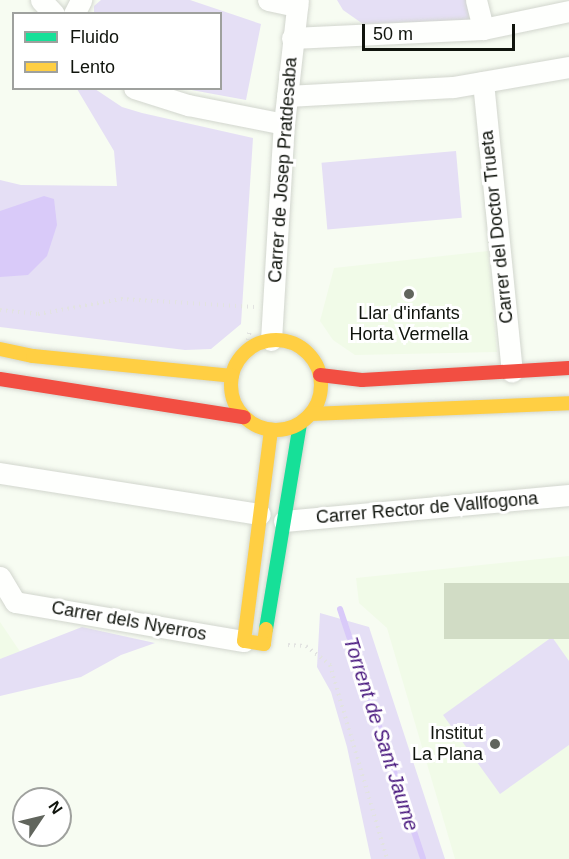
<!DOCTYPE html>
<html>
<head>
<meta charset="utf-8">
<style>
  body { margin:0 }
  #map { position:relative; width:569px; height:859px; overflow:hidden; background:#f7fcf2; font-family:Arial,sans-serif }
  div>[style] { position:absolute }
  .built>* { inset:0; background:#f1fbe8 }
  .green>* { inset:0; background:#e5dff5; transform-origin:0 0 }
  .water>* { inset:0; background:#d9caf9 }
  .stream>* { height:6px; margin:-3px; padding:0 3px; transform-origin:3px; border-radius:3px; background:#d9caf9 }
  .building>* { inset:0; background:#d1dcc5; transform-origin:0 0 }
  .path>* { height:4px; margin-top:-2px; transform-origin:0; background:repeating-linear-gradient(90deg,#e2e3e1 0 1.5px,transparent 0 6px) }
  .roads { filter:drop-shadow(0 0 2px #d2d6ce) drop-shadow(0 0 2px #d2d6ce) }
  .street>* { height:21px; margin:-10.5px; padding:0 10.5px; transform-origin:10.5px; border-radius:10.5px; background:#fefffd }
  .fast>* { height:14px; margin:-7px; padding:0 7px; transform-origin:7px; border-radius:7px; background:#16e098 }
  .slow>* { height:14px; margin:-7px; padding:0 7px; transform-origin:7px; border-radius:7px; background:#ffcf43 }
  .slow>.ring { margin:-7px; padding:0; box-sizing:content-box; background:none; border:14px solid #ffcf43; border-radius:50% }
  .jam>* { height:14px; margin:-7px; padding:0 7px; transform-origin:7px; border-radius:7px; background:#f24e42 }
  .dots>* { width:16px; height:16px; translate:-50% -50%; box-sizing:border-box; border:3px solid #fff; border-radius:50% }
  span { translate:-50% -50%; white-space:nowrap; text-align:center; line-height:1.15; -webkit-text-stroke:6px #fff; paint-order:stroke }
  .street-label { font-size:18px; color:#10140d }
  .poi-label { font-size:18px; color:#10140d }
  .right { translate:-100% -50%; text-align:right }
  .water-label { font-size:20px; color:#47167d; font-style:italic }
  .legend { position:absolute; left:12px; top:12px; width:210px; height:78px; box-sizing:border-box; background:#fff; border:2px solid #9fa19e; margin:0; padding:8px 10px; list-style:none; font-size:18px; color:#10140d }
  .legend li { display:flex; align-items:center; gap:12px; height:30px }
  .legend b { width:30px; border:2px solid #9fa19e }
  .north { position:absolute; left:12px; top:787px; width:60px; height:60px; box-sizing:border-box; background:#fff; border:2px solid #9fa19e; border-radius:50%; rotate:55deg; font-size:16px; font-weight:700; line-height:24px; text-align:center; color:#10140d }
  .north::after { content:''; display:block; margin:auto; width:21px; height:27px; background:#61655d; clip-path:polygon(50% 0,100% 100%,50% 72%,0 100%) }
  .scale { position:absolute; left:362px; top:24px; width:153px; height:27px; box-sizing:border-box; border:3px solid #10140d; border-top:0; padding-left:8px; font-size:18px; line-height:21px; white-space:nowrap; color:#10140d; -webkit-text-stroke:4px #fff; paint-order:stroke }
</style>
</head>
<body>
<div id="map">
  <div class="built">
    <div style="clip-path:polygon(488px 251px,497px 352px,355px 355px,333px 340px,320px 321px,334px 268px)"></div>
    <div style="clip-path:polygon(569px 556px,569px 859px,455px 859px,387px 628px,359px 603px,356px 578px)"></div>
    <div style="clip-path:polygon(0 622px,21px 653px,0 659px)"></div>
  </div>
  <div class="green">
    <div style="clip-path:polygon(101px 0,190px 0,261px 24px,246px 100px,186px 89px,220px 88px,220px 14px,94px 13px,94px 6px)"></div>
    <div style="clip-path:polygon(337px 0,466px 0,470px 20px,363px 24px,343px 10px)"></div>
    <div style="clip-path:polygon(77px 89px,95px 89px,122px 107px,142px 113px,253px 138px,241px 324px,211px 349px,185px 350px,0 327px,0 180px,21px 185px,117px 186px,114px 151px)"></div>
    <div style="left:456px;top:151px;width:67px;height:135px;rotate:85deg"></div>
    <div style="clip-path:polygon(320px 613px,369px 627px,445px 859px,371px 859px,347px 747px,331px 692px,317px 667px)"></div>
    <div style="clip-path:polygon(82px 627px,155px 643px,121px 655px,81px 677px,0 696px,0 659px)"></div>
    <div style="clip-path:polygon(552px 637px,569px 661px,569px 745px,500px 794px,443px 715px)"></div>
  </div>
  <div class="water">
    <div style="clip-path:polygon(44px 196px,54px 199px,57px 225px,47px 256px,28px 275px,0 277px,0 211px)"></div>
  </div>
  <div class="stream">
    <div style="left:340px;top:609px;width:263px;rotate:71.6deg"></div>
  </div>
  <div class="building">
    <div style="left:569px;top:583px;width:56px;height:125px;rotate:90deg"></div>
  </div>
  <div class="path">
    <div style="left:0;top:310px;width:38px;rotate:6deg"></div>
    <div style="left:38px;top:314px;width:84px;rotate:-10.2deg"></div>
    <div style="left:121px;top:299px;width:134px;rotate:3.4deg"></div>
    <div style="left:246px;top:352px;width:23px;rotate:-80deg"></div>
    <div style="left:288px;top:645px;width:18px;rotate:3deg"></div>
    <div style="left:306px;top:646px;width:31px;rotate:38deg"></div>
    <div style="left:330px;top:665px;width:202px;rotate:73.6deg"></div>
  </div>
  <div class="roads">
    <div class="street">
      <div style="left:41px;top:0;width:19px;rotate:47deg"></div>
      <div style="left:268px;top:0;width:30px;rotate:12deg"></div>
      <div style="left:476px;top:0;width:30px;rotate:76deg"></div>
      <div style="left:74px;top:14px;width:16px;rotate:-63deg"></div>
      <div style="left:292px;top:38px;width:191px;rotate:-2.7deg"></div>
      <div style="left:483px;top:29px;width:88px;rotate:-11.8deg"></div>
      <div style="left:483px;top:82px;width:291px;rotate:84.3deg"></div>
      <div style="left:134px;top:88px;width:57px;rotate:17.5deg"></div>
      <div style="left:188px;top:105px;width:98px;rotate:11.2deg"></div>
      <div style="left:287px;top:96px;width:166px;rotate:-3.1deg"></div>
      <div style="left:453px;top:87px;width:118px;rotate:-9.8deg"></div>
      <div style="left:271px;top:340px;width:216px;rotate:-86.6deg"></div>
      <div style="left:284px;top:124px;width:125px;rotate:-83.6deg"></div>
      <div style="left:0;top:473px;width:263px;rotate:9deg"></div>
      <div style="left:284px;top:521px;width:286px;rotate:-5.2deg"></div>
      <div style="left:0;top:577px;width:29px;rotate:59deg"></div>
      <div style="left:15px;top:602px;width:232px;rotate:9.7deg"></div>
    </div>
    <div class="fast">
      <div style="left:266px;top:629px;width:208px;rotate:-80.6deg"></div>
    </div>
    <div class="slow">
      <div class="ring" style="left:231px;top:340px;width:76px;height:76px"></div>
      <div style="left:0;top:349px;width:34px;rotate:12deg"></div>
      <div style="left:33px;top:356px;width:200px;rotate:5.7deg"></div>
      <div style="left:311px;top:414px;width:258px;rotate:-2.4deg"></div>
      <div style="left:266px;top:629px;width:15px;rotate:98deg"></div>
      <div style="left:264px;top:644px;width:20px;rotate:-171deg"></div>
      <div style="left:244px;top:641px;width:213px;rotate:-82.7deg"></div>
    </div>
    <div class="jam">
      <div style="left:320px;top:375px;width:42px;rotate:6.8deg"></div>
      <div style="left:362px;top:380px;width:207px;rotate:-3.3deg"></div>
      <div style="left:0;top:379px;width:247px;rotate:8.9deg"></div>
    </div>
  </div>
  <div class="dots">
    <div style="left:409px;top:294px;background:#61655d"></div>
    <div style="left:495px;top:744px;background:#61655d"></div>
  </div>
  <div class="street-label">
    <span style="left:283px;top:170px;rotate:-86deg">Carrer de Josep Pratdesaba</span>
    <span style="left:497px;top:227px;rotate:-96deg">Carrer del Doctor Trueta</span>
    <span style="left:427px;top:508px;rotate:-5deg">Carrer Rector de Vallfogona</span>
    <span style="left:129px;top:621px;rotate:10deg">Carrer dels Nyerros</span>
  </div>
  <div class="poi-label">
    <span style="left:409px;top:324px">Llar d'infants<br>Horta Vermella</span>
    <span class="right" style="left:483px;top:744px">Institut<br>La Plana</span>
  </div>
  <div class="water-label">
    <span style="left:381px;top:734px;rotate:72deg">Torrent de Sant Jaume</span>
  </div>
  <ul class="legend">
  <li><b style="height:8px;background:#16e098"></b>Fluido</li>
  <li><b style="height:8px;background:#ffcf43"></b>Lento</li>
  </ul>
  <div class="north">N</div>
  <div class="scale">50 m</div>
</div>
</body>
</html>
